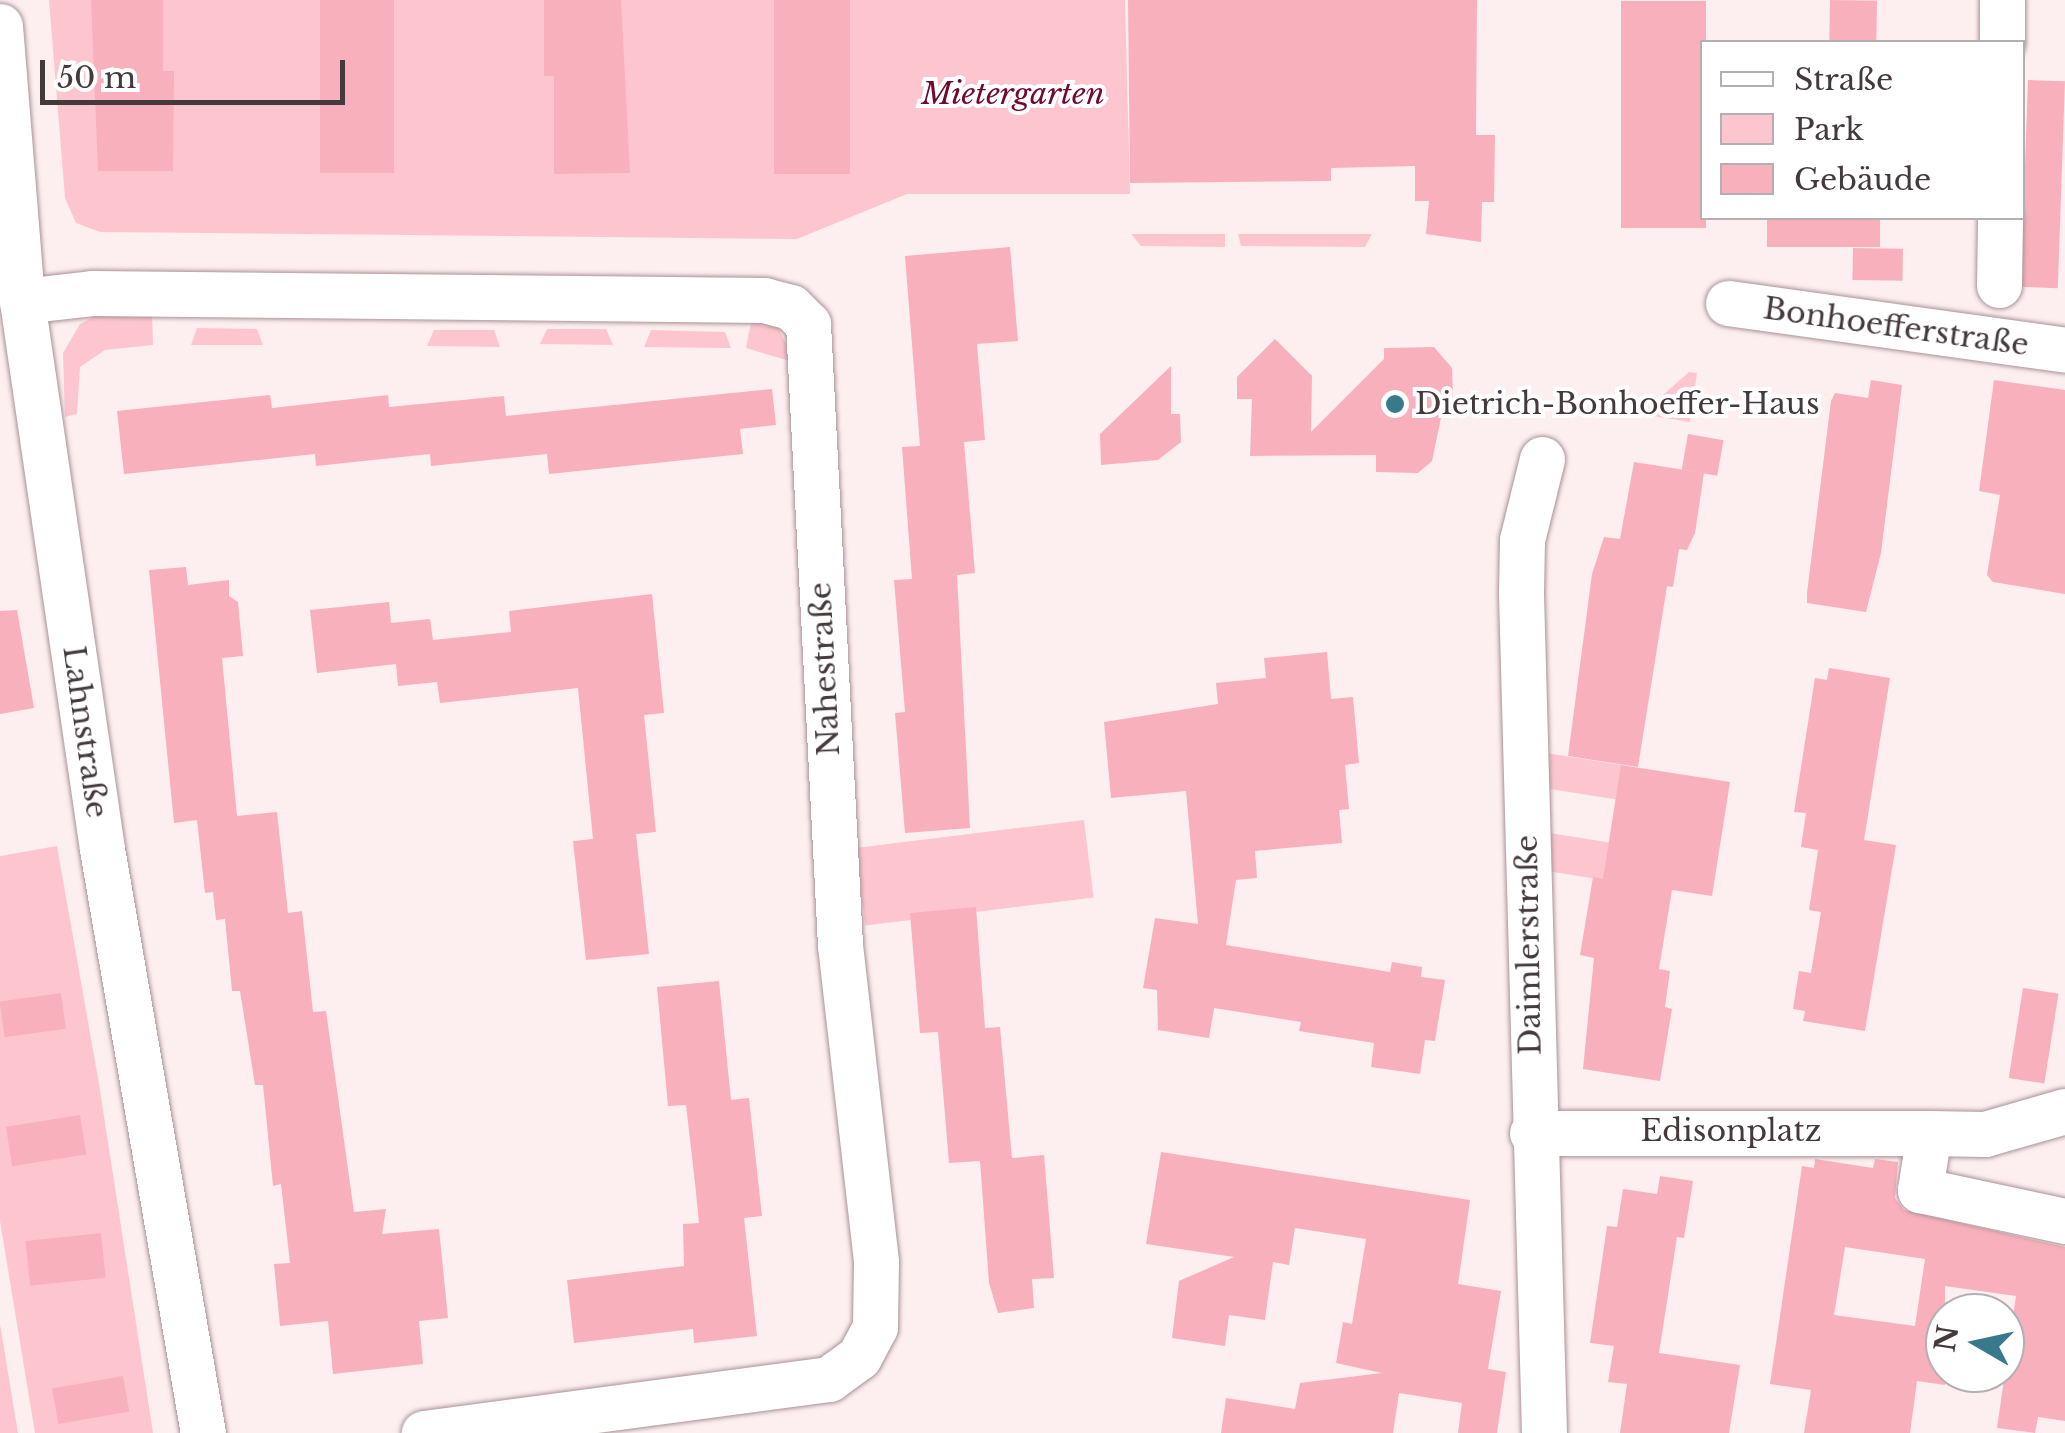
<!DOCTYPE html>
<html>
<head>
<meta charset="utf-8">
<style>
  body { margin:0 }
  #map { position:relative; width:2065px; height:1433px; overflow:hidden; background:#fdeef0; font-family:"Libre Baskerville",serif }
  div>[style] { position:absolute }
  .green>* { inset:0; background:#fdc6cf; transform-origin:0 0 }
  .building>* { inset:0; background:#f8b0bc; transform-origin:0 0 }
  .roads { filter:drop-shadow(0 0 2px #a99396) drop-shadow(0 0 2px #a99396) }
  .street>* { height:45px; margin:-22.5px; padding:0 22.5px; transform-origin:22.5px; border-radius:22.5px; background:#fff }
  .dots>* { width:28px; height:28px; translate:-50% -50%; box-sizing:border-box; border:5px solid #fff; border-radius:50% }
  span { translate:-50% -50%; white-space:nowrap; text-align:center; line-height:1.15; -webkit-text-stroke:8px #fff; paint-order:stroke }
  .park-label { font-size:30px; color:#71082e; font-style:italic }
  .street-label { font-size:30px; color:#443a3c }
  .poi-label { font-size:30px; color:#443a3c }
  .left { translate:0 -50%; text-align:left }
  .legend { position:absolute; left:1700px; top:40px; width:325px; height:180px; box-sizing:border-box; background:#fff; border:2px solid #b4b0b1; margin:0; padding:12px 18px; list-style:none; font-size:30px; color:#443a3c }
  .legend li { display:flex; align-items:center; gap:20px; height:50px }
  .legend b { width:50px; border:2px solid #b4b0b1 }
  .north { position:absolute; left:1925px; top:1293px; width:100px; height:100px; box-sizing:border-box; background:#fff; border:2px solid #b4b0b1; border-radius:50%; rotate:279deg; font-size:28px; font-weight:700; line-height:40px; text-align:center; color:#443a3c }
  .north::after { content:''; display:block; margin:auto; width:35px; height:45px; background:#387a8b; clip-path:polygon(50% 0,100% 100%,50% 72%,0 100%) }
  .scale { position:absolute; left:40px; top:60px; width:305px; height:45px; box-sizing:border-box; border:5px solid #443a3c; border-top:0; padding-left:12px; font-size:30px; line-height:35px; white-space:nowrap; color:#443a3c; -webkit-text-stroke:8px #fff; paint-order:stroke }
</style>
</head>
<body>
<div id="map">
  <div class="green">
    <div style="clip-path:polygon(49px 0,1125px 0,1130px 194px,907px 194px,797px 239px,100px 232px,76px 223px,65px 198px)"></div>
    <div style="clip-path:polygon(1131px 234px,1225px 234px,1225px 247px,1141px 246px)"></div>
    <div style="clip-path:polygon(1238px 234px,1372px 234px,1365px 247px,1241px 246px)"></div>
    <div style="clip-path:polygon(107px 310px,152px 312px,153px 345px,105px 350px,80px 367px,77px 414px,65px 417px,63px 353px,80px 324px)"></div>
    <div style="clip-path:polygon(752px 318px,777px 326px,796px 363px,746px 348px)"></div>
    <div style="clip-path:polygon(197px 328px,257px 329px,263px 345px,191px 345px)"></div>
    <div style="clip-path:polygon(547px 329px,606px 329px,613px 345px,540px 344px)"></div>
    <div style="clip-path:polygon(434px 330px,494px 330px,500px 347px,427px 346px)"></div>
    <div style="clip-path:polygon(651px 330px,725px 332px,731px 348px,644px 347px)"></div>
    <div style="clip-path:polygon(1689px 372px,1697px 373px,1690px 422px,1641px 414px)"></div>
    <div style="left:1546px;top:753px;width:77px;height:35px;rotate:9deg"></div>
    <div style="left:1084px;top:820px;width:78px;height:230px;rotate:83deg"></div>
    <div style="left:1550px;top:833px;width:60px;height:38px;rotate:9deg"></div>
    <div style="clip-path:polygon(57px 846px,99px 1084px,153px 1433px,35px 1433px,0 1221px,0 856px)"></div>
    <div style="clip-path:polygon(0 1324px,18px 1433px,0 1433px)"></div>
  </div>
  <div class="building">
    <div style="clip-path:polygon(91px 0,163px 0,163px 71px,174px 71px,173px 171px,98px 171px)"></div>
    <div style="left:320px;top:0;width:74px;height:173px"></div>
    <div style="clip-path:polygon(544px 0,621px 0,630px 173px,554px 174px,554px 76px,544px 76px)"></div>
    <div style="left:774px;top:0;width:76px;height:174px"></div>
    <div style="clip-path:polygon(1128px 0,1477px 0,1476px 135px,1495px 135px,1494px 202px,1482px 202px,1481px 242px,1426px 234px,1429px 201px,1415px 201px,1415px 166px,1331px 168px,1331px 181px,1130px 183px)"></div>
    <div style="left:1830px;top:0;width:47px;height:42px;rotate:1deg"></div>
    <div style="left:1621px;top:1px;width:85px;height:227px"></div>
    <div style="left:2028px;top:80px;width:37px;height:207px;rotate:2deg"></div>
    <div style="left:1767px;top:218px;width:113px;height:29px"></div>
    <div style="clip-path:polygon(1010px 247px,1018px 341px,977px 344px,985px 440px,964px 442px,975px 573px,957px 575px,970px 828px,905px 833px,895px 713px,905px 712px,894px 580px,912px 579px,902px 447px,920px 446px,905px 256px)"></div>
    <div style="left:1853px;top:248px;width:50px;height:32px;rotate:1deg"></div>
    <div style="clip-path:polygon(1275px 339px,1312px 376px,1311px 432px,1384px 359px,1384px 348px,1434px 347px,1452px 368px,1453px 398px,1443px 408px,1432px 461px,1418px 473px,1376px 472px,1376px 455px,1250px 456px,1252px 399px,1237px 399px,1237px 377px)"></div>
    <div style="clip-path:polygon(1171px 366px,1171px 414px,1180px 414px,1181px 442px,1158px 460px,1101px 465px,1100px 434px)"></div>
    <div style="clip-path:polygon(1871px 380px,1902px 385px,1881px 553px,1866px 612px,1807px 603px,1807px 593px,1831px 401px,1835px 393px,1868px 398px)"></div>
    <div style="clip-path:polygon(1994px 380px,2065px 390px,2065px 594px,1993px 582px,1987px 575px,2000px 495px,1979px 491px)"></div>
    <div style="clip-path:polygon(772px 389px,776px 425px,740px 429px,743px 454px,549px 474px,547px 454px,431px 466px,430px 454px,316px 466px,315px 454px,124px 474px,117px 411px,270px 395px,272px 408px,388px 395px,389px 407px,504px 396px,506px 416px)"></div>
    <div style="left:1688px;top:434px;width:36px;height:36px;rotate:10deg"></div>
    <div style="clip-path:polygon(1634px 462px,1704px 473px,1695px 533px,1687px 550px,1679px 549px,1673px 587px,1667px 586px,1638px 767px,1568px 756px,1592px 574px,1604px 537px,1620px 539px)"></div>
    <div style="clip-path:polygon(186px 567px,188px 585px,229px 580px,229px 596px,238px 602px,243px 656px,222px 658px,237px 816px,277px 812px,288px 913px,302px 911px,313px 1012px,326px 1011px,354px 1212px,386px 1209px,382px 1234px,439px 1229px,448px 1318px,419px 1321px,423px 1364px,333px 1374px,328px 1321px,280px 1326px,274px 1264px,290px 1263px,281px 1184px,273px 1186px,263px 1085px,255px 1085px,240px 991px,232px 991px,225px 919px,216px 920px,213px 892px,205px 893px,197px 820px,174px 823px,149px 570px)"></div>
    <div style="clip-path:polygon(652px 594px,664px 713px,644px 715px,656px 832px,636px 834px,649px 954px,586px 960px,573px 841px,593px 839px,578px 688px,440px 703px,437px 682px,398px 686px,396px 664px,317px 673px,310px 610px,389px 602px,391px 623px,430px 619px,433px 640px,511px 632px,509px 611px)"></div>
    <div style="clip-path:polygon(17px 610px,34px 708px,0 714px,0 611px)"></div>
    <div style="clip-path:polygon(1327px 652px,1331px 699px,1353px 697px,1359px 763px,1345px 765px,1349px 809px,1339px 810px,1342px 843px,1255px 851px,1257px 878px,1236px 880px,1226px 945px,1390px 972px,1392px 962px,1422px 967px,1421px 977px,1445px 980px,1435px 1041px,1425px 1040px,1420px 1074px,1371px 1067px,1374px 1043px,1299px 1031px,1301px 1022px,1214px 1008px,1209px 1038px,1158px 1030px,1157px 990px,1143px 988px,1155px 918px,1198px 924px,1186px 791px,1111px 798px,1104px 722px,1218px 704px,1216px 683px,1266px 678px,1264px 658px)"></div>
    <div style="clip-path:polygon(1829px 668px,1890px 678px,1864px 840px,1896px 845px,1865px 1031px,1803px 1021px,1805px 1011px,1793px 1009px,1799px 971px,1811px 973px,1821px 912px,1809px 910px,1818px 850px,1801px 847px,1806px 813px,1794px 812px,1815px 678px,1827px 680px)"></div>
    <div style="clip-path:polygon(1621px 765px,1730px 782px,1712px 896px,1672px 890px,1659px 969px,1670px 971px,1665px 1007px,1672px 1009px,1660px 1081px,1583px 1069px,1594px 958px,1580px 955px,1593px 877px,1603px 879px)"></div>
    <div style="clip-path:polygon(976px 907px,985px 1028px,1000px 1027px,1012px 1158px,1044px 1155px,1054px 1278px,1032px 1279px,1034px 1308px,998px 1313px,989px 1283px,980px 1161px,949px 1163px,938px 1032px,920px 1033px,910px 913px)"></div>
    <div style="clip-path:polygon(719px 981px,731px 1100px,749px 1098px,762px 1216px,744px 1218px,757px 1336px,694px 1343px,693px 1329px,574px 1343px,567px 1280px,684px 1266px,683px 1224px,699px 1223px,695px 1183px,686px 1105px,668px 1106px,657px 987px)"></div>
    <div style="left:2023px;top:988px;width:36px;height:91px;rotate:9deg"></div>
    <div style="left:61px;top:993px;width:36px;height:62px;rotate:82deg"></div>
    <div style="left:80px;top:1115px;width:40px;height:75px;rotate:81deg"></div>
    <div style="clip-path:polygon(1161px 1152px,1470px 1200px,1458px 1284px,1501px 1291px,1488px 1369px,1506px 1372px,1497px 1433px,1458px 1433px,1462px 1403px,1399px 1393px,1393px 1433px,1221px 1433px,1226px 1398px,1295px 1409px,1300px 1383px,1382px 1373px,1336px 1363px,1343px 1322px,1352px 1324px,1366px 1239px,1295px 1228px,1289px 1265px,1273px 1262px,1265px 1320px,1229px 1315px,1225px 1346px,1172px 1338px,1179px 1281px,1234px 1257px,1146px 1244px)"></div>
    <div style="clip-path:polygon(evenodd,1815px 1159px,1873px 1168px,1875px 1159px,1898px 1162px,1895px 1198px,1904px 1210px,2065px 1247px,2065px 1421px,2038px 1417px,2035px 1433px,1997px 1428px,2016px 1296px,1945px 1286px,1945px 1385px,1917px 1381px,1910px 1433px,1804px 1433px,1811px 1390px,1770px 1384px,1802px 1166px,1814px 1168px,1815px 1159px,1845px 1247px,1925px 1259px,1915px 1326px,1834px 1315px,1845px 1247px)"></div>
    <div style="clip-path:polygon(1660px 1176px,1693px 1181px,1684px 1238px,1677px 1237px,1659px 1353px,1740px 1365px,1729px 1433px,1620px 1433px,1627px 1384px,1608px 1382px,1614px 1346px,1590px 1343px,1607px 1226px,1617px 1227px,1623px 1189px,1657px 1194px)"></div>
    <div style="left:101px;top:1233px;width:45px;height:76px;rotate:84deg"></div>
    <div style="left:123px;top:1376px;width:36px;height:72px;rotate:80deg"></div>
  </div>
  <div class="roads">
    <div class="street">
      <div style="left:2002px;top:0;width:42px;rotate:90deg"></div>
      <div style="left:0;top:26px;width:276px;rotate:85.4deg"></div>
      <div style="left:22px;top:301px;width:554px;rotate:81.69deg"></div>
      <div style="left:102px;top:849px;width:593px;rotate:80.19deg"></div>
      <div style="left:1999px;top:285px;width:67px;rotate:-89.1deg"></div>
      <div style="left:22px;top:301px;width:70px;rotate:-6.5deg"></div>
      <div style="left:92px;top:293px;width:672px;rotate:0.6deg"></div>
      <div style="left:764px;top:300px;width:28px;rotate:15deg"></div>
      <div style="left:791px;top:307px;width:24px;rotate:45deg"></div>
      <div style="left:808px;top:324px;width:622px;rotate:87.05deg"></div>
      <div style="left:840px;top:945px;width:319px;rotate:83.5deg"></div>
      <div style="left:876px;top:1262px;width:65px;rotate:90.9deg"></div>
      <div style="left:875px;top:1327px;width:34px;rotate:118deg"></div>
      <div style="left:859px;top:1357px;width:37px;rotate:144deg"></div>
      <div style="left:829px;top:1379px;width:409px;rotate:172.4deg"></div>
      <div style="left:1728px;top:303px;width:340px;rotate:7.9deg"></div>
      <div style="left:1542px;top:459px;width:83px;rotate:103.9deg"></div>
      <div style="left:1522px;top:540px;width:54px;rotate:91.1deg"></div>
      <div style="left:1521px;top:594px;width:839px;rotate:88.43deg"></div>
      <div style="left:2065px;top:1111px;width:83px;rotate:164deg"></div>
      <div style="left:1985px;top:1134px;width:56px;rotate:-179deg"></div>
      <div style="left:1929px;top:1133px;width:58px;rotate:99deg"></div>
      <div style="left:1920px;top:1190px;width:148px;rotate:12.1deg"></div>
      <div style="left:1532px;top:1133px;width:397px"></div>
    </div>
  </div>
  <div class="dots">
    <div style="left:1395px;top:404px;background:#387a8b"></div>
  </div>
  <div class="park-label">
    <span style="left:1013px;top:94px">Mietergarten</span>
  </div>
  <div class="street-label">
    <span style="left:1896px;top:327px;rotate:8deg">Bonhoefferstraße</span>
    <span style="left:825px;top:669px;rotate:-93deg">Nahestraße</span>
    <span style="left:85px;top:732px;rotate:82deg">Lahnstraße</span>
    <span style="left:1529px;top:945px;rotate:-91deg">Daimlerstraße</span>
    <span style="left:1731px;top:1131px">Edisonplatz</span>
  </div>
  <div class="poi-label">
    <span class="left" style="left:1415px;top:404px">Dietrich-Bonhoeffer-Haus</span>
  </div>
  <ul class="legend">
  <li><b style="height:12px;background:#fff"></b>Straße</li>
  <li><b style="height:28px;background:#fdc6cf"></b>Park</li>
  <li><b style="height:28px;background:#f8b0bc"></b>Gebäude</li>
  </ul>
  <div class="north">N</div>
  <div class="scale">50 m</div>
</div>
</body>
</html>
